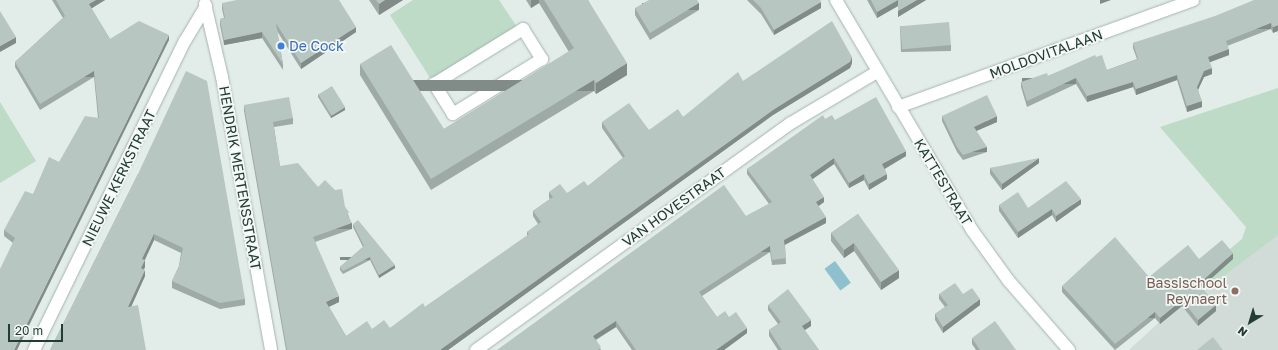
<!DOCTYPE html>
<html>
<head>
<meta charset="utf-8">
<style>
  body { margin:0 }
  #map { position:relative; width:1278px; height:350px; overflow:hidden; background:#e2ece8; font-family:"Golos Text",sans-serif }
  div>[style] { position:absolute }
  .built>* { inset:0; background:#d1dbd7 }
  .green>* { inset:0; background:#bddbc6 }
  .water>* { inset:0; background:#8ec1cd; transform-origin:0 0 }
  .roads { filter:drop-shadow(0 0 1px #a5b4af) drop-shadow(0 0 1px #a5b4af) }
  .minor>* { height:12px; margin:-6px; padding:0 6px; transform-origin:6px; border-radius:6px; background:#fff }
  .wall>* { inset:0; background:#9eaaa6 }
  .shaded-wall>* { inset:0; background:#818b87; transform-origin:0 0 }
  .building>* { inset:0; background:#b8c6c1; transform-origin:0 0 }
  .dots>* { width:11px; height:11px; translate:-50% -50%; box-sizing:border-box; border:2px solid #f3f8f6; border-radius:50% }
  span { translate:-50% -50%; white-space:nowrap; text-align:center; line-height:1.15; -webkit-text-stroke:3.5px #f3f8f6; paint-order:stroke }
  .shop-label { font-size:14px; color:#366cbe }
  .left { translate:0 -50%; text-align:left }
  .street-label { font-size:14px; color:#233c36 }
  .education-label { font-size:14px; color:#785e54 }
  .right { translate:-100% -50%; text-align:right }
  .north { position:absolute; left:1230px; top:302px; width:40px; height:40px; -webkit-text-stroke:3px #f3f8f6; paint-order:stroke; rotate:218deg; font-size:11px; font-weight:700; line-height:16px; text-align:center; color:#233c36 }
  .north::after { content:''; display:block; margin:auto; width:14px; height:18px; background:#233c36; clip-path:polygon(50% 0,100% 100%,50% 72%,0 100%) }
  .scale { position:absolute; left:8px; top:324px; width:55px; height:18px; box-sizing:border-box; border:2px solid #233c36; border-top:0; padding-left:5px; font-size:12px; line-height:14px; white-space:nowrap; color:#233c36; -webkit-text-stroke:3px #f3f8f6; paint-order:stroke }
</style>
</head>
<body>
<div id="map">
  <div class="built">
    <div style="clip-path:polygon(1278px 225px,1278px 350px,1129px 350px,1257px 232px)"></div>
  </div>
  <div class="green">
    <div style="clip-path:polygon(413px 0,499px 0,519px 30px,434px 84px,390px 15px)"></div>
    <div style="clip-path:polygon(1278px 88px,1278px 235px,1206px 289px,1199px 275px,1242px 239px,1246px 227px,1160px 127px)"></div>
    <div style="clip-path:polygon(0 102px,36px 161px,0 183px)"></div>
  </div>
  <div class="water">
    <div style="left:835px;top:261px;width:27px;height:13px;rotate:54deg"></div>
  </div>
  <div class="roads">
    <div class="minor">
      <div style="left:836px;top:0;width:267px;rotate:59.4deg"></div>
      <div style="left:972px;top:230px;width:62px;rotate:54.2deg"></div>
      <div style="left:1008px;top:280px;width:93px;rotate:48.9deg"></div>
      <div style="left:205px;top:4px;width:75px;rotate:76.9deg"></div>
      <div style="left:222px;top:77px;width:277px;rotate:79.8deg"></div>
      <div style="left:523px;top:29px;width:36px;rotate:58deg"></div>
      <div style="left:542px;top:59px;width:105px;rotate:148.3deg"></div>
      <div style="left:453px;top:114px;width:36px;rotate:-122deg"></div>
      <div style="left:434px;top:84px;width:105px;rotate:-31.7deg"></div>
      <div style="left:898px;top:107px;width:314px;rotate:-19.9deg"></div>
      <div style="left:34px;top:350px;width:344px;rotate:-64deg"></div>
      <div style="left:185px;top:41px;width:41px;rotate:-59deg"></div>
      <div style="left:476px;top:350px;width:388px;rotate:-35.8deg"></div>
      <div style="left:791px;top:123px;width:100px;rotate:-30.7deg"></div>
    </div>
  </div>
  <div class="wall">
    <div style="clip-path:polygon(52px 0,105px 0,91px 8px,110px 39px,169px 40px,13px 243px,4px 236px,4px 230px,59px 162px,98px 118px,94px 77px,40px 110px,15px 67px,15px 62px,63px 18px)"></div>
    <div style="clip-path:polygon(369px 0,403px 0,379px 15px)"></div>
    <div style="clip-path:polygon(526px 0,588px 0,627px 75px,596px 94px,594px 91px,431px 190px,360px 75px,360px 64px,444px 129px,569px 52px,539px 3px,531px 8px)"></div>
    <div style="clip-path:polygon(747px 0,820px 0,821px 8px,774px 35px,761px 14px)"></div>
    <div style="clip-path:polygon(867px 0,926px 0,898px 17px,898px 6px,877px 18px)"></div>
    <div style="clip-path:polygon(1278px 0,1273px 33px,1271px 29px,1227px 46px,1229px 55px,1209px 62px,1212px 74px,1204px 77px,1198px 90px,1202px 107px,1187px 112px,1177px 80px,1136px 95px,1133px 87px,1087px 102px,1076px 84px,1027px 107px,1021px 87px,1021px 82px,1048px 76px,1096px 57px,1107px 70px,1137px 59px,1133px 48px,1133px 43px)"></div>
    <div style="clip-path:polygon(222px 3px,356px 32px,301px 69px,277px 31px,283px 64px,283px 70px,262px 38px,224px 45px,220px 25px,220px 19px,224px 18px,222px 9px)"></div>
    <div style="clip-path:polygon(635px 8px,699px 10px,650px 40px,635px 15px)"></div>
    <div style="clip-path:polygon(900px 26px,951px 45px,951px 51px,901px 52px)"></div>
    <div style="clip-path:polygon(852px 63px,850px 68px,773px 115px,448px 350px,286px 350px,244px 111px,244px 105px,293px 118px,293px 124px,274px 127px,280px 166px,318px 187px,345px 207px,349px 217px,352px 229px,315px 242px,339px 302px,329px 307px,346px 336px,372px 329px,390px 328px,425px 307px,527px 236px,527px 232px,538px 224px,533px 216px,533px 211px,550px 199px,549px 198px,549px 192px,567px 193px,588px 186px,623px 158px,602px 128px,602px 122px,649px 130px,683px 117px,743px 81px)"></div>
    <div style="clip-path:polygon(318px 94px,345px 110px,331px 118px,318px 97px)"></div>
    <div style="clip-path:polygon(942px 116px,997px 122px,976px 131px,987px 152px,963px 160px,957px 152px,942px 121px)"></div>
    <div style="clip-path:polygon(825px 119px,835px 120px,906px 156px,885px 169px,887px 179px,869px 190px,864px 180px,849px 188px,834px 164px,812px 179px,824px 202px,818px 206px,826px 223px,785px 245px,786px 264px,772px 265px,770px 252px,702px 296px,717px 317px,729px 317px,747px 333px,724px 350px,632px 350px,616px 327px,596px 340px,601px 350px,497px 350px,769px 204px,747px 174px,747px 169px)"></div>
    <div style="clip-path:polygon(1039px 163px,1002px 190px,990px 174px,990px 168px)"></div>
    <div style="clip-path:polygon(138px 174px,245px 299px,245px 305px,220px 309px,172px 288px,172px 281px,179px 266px,181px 253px,154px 240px,145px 260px,145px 267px,144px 269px,145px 276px,131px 306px,50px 350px)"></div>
    <div style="clip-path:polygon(1081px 204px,1056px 222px,1052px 215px,1018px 238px,999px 211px,999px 205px,1028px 208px)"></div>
    <div style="clip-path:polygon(858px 214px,899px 278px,881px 290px,854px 251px,844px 258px,831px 241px,831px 233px)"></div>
    <div style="clip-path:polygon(353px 224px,395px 268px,379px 278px,370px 260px,343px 274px,340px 270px,340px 267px,363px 247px,353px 227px)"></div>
    <div style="clip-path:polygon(1199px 259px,1233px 259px,1202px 287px,1216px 311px,1198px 326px,1182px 306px,1160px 324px,1155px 318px,1115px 350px,1062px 292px,1062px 286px,1149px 277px)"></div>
    <div style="clip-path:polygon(939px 294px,963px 294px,980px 305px,943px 333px,935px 320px,935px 314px,945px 307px,939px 299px)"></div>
    <div style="clip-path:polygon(768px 305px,811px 326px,804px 330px,819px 350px,778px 350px,769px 336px,769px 330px,778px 324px,768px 310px)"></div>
    <div style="clip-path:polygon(972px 338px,1016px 350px,976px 350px,972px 344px)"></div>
  </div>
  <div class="shaded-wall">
    <div style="clip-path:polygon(96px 0,105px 0,89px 10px,89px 4px)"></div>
    <div style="clip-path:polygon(385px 0,403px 0,379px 15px,379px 4px)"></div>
    <div style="clip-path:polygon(531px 0,539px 0,539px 3px,531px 8px)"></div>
    <div style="clip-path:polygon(898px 0,898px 6px,877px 18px,877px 12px)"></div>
    <div style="clip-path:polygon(917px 0,926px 0,898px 17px,898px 11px)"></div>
    <div style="clip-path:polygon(1100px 0,1111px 0,1100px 4px)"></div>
    <div style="clip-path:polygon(821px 2px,821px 8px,774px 35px,774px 30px)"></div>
    <div style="left:699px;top:3px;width:7px;height:57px;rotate:90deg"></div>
    <div style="left:1271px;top:23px;width:6px;height:48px;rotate:90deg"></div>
    <div style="clip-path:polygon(1278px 25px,1278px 31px,1273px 33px,1273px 27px)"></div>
    <div style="clip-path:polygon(356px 27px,356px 32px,301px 69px,301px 63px)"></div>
    <div style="clip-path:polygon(262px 32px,262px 38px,224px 45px,224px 40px)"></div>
    <div style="clip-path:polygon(169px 35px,169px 40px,17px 350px,14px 350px)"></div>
    <div style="clip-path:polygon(16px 37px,16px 43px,0 52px,0 46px)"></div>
    <div style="clip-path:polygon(1229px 49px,1229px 55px,1208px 63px,1208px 57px)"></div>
    <div style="clip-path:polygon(852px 57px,852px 63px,850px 68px,773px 115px,448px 350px,440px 350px,773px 110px)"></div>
    <div style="clip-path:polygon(627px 63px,627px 75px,596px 94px,596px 83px)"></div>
    <div style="clip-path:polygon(1212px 68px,1212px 74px,1204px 77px,1197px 92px,1197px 87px,1204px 71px)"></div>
    <div style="left:94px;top:71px;width:6px;height:63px;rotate:90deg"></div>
    <div style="clip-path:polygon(1177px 75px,1177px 80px,1136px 95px,1136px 89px)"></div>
    <div style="left:1076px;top:78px;width:6px;height:54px;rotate:90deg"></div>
    <div style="left:594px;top:80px;width:11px;height:191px;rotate:90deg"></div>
    <div style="clip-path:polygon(1133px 82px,1133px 87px,1087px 102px,1087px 96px)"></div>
    <div style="clip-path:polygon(1202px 101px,1202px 107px,1187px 112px,1187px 106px)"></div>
    <div style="clip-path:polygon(345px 107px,345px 110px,331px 118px,331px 115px)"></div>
    <div style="clip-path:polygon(997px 116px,997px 122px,974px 132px,974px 127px)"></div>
    <div style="left:987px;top:147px;width:5px;height:25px;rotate:90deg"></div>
    <div style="clip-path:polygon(906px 151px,906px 156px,882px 170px,882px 164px)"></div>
    <div style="clip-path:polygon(834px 158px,834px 164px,810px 181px,810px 175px)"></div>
    <div style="clip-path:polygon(1039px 158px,1039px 163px,1002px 190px,1002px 184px)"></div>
    <div style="clip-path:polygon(864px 174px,864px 180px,849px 188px,849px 183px)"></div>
    <div style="clip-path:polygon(887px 174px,887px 179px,869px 190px,869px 184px)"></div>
    <div style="clip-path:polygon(824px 197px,824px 202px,816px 208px,816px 202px)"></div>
    <div style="clip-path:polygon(1081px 199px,1081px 204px,1056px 222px,1056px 216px)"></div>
    <div style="clip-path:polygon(1052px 209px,1052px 215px,1018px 238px,1018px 232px)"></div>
    <div style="clip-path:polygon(826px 217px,826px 223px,784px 245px,784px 240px)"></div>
    <div style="left:352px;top:223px;width:6px;height:41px;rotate:90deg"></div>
    <div style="clip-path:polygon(154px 234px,154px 240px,142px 265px,142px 259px)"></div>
    <div style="clip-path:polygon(854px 243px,854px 251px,844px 258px,844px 250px)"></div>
    <div style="left:770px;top:246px;width:6px;height:85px;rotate:90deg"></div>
    <div style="clip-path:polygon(1233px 253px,1233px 259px,1199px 289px,1199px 284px)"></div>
    <div style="left:370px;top:257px;width:3px;height:30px;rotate:90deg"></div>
    <div style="clip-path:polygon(145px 260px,145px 267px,141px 275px,141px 268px)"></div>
    <div style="clip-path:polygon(395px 265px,395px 268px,379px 278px,379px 275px)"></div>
    <div style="clip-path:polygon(145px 270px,145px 276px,128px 314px,128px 307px)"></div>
    <div style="clip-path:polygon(899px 270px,899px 278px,881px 290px,881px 282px)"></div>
    <div style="clip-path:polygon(339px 296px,339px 302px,326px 308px,326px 302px)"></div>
    <div style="clip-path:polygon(980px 299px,980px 305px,943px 333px,943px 327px)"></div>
    <div style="clip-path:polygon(1182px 300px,1182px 306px,1160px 324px,1160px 318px)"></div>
    <div style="clip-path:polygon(1216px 305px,1216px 311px,1198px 326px,1198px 320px)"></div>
    <div style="left:1155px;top:312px;width:6px;height:51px;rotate:90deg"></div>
    <div style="clip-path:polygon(811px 320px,811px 326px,802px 332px,802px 326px)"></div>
    <div style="clip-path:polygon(616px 321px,616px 327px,593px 341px,593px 336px)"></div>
    <div style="clip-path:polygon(747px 328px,747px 333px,724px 350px,716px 350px)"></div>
  </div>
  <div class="building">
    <div style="clip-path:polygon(56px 0,96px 0,89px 4px,110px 39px,139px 21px,169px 35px,14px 350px,0 350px,0 269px,15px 238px,4px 230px,25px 191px,33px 194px,49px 157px,59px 162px,85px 116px,99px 118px,94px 71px,40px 104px,15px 62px,65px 16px)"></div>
    <div style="clip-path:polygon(237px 0,339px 0,356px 27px,301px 63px,276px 23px,283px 64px,262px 32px,224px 40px,220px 19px,225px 18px,222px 3px)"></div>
    <div style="clip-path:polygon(376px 0,385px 0,379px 4px)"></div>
    <div style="clip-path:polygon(544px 0,588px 0,627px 63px,596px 83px,594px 80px,431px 179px,360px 64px,391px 45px,444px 129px,574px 48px)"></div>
    <div style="clip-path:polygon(649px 0,697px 0,699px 3px,650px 33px,635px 8px)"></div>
    <div style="clip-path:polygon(753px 0,820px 0,821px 2px,774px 30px,761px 8px)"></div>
    <div style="clip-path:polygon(871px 0,917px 0,898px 11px,898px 0,877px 12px)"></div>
    <div style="clip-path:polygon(1254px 0,1278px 0,1278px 25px,1273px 27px,1271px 23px,1226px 41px,1229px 49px,1208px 57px,1212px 68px,1204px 71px,1197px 87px,1202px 101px,1187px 106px,1177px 75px,1136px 89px,1133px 82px,1087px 96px,1076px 78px,1027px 101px,1021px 82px,1047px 73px,1048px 76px,1095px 55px,1096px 57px,1102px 55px,1107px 70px,1138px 59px,1133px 43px,1215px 16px)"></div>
    <div style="clip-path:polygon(0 11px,16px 37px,0 46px)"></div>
    <div style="clip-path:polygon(832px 21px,852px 57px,850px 62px,773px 110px,440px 350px,287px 350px,244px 105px,289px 97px,293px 118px,273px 122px,280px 166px,298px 163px,318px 187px,325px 180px,335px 190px,342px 189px,345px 207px,349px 212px,347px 214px,352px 223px,313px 237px,339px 296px,326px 302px,346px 336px,367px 321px,372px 329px,384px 320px,390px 328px,423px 303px,425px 307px,529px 234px,527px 232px,541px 222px,533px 211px,553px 197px,549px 192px,560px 184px,567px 193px,584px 181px,588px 186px,625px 156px,602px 122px,629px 103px,649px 130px,678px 109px,683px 117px,738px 72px,743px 81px)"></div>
    <div style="left:949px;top:22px;width:23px;height:49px;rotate:85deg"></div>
    <div style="clip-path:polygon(186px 71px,207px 81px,245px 299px,220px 303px,172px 281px,179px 266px,183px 248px,154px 234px,142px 259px,145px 260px,141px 268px,145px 270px,128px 307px,138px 305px,146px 350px,50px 350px,138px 174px)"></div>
    <div style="left:332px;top:86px;width:25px;height:16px;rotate:58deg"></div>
    <div style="clip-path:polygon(987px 95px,997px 116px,974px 127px,987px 147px,963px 155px,957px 147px,942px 116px)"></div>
    <div style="clip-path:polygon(876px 97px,906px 151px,882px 164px,887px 174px,869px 184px,864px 174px,849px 183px,834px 158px,810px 175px,824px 197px,816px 202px,826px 217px,784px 240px,786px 258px,772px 260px,770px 246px,699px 292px,717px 317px,725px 311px,729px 317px,736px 312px,747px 328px,716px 350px,636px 350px,616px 321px,593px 336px,601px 347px,598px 350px,497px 350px,724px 185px,746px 216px,772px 202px,747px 169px,823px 115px,825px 119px,832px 115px,835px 120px)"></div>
    <div style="clip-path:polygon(1039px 158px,1002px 184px,990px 168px)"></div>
    <div style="clip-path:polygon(1066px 181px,1081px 199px,1056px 216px,1052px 209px,1018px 232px,999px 205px,1018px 192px,1028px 208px)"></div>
    <div style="clip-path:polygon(858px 214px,899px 270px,881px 282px,854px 243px,844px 250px,831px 233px)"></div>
    <div style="clip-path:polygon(358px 220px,395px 265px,379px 275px,370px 257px,343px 271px,340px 267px,364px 246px,353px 224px)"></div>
    <div style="clip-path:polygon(1115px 237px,1149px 277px,1188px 245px,1199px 259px,1222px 240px,1233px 253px,1199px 284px,1216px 305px,1198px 320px,1182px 300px,1160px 318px,1155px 312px,1115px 344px,1062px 286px)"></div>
    <div style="clip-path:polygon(955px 283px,963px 294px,972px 288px,980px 299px,943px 327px,935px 314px,948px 305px,939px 294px)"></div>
    <div style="clip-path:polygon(788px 289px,811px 320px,802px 326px,819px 350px,782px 350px,769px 330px,781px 322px,768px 305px)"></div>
    <div style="clip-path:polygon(995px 321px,1016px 350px,980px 350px,972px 338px)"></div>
    <div style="clip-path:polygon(1213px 337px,1223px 350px,1197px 350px)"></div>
  </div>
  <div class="dots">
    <div style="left:281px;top:46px;background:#3f7fe0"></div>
    <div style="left:1235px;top:291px;background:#8d6e63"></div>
  </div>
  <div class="shop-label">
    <span class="left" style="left:289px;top:46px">De Cock</span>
  </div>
  <div class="street-label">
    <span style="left:1046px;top:54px;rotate:-20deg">MOLDOVITALAAN</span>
    <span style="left:119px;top:178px;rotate:-64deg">NIEUWE KERKSTRAAT</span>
    <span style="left:240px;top:178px;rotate:80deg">HENDRIK MERTENSSTRAAT</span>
    <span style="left:943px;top:182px;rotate:59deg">KATTESTRAAT</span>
    <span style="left:674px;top:207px;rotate:-36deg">VAN HOVESTRAAT</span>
  </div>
  <div class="education-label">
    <span class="right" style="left:1227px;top:291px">Bassischool<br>Reynaert</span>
  </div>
  <div class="north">N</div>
  <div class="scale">20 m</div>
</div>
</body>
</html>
